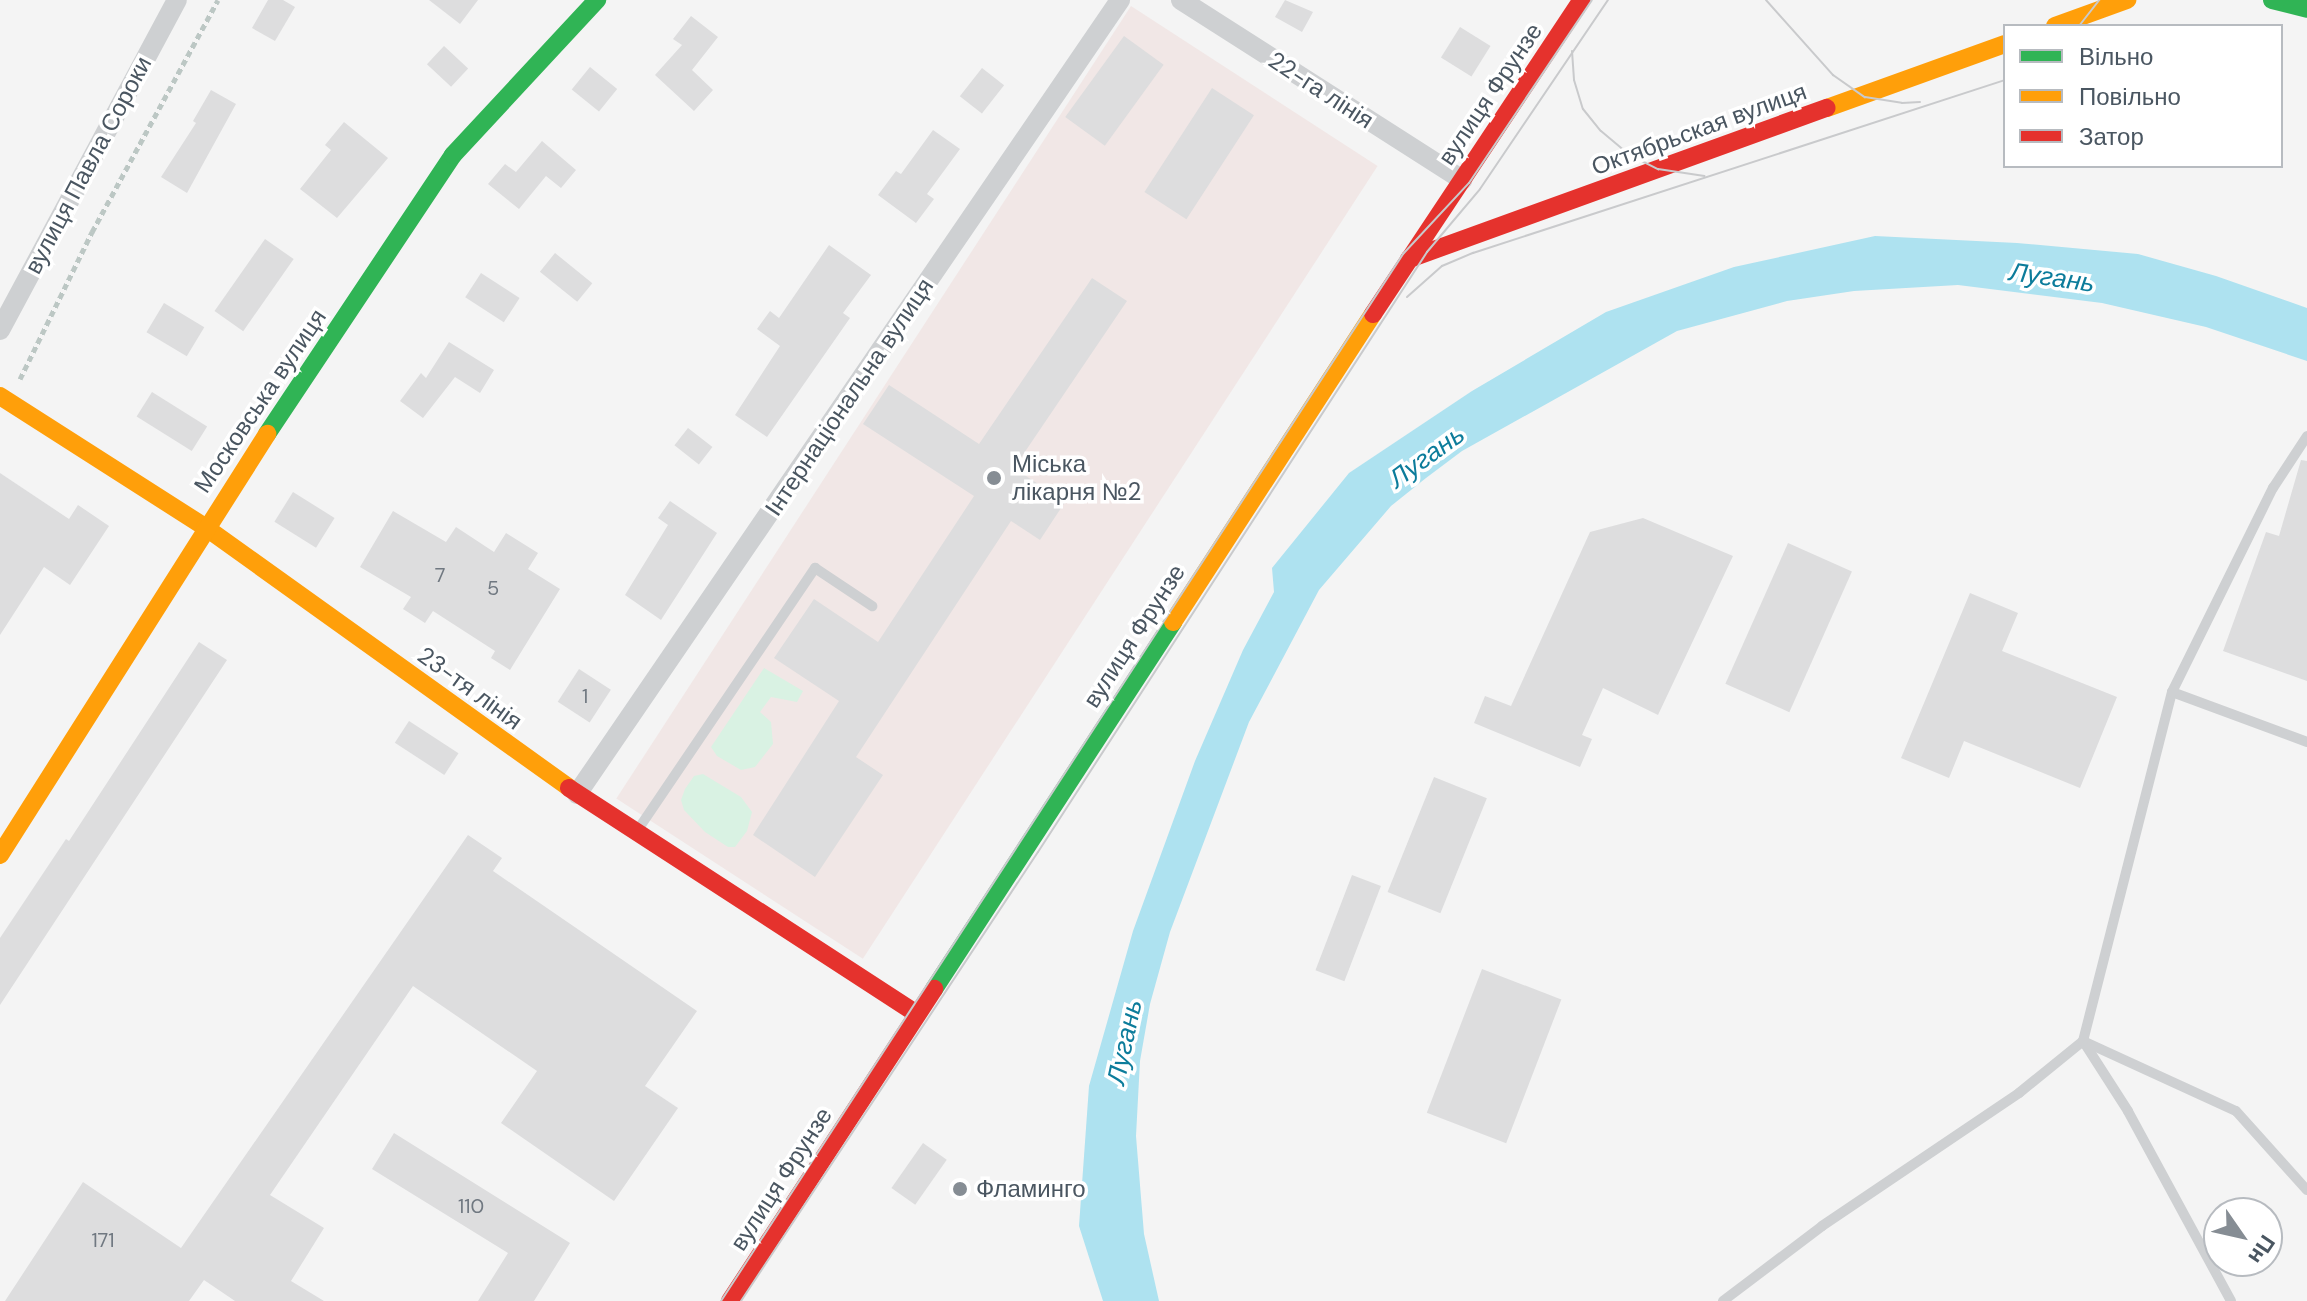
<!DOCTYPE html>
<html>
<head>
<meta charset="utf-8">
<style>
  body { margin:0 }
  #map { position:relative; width:2307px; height:1301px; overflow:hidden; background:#f4f4f4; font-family:"DM Sans",sans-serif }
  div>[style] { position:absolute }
  .medical>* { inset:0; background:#f1e7e6; transform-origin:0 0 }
  .green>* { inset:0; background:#d9f2e3 }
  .water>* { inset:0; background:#aee2f0 }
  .building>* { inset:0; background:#ddddde; transform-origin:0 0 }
  .path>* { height:5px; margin-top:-2.5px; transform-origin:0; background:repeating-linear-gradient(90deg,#bcc7c4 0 6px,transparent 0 10px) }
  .lane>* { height:10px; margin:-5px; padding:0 5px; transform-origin:5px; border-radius:5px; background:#ced0d2 }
  .street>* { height:20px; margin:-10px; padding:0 10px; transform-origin:10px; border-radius:10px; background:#ced0d2 }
  .fast>* { height:18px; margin:-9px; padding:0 9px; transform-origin:9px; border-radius:9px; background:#30b455 }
  .slow>* { height:18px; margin:-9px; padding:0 9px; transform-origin:9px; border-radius:9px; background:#ff9f0a }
  .jam>* { height:18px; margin:-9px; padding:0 9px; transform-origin:9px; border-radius:9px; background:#e5322d }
  .tram>* { height:2px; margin:-1px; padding:0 1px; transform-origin:1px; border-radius:1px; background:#c9cacc }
  .dots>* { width:22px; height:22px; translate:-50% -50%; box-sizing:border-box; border:4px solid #fff; border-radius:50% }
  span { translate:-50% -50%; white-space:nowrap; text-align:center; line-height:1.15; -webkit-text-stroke:7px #fff; paint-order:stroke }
  .number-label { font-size:20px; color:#707881 }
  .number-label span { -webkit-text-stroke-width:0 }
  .street-label { font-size:24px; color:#4a5661 }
  .poi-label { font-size:24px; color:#4a5661 }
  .left { translate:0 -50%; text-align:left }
  .water-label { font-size:26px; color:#0c7c9b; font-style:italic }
  .legend { position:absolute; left:2003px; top:24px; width:280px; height:144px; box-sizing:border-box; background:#fff; border:2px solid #b7bbc0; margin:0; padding:10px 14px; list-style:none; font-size:24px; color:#4a5661 }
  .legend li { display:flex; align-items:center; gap:16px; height:40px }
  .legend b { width:40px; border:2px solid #b7bbc0 }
  .north { position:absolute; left:2203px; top:1197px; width:80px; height:80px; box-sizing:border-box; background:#fff; border:2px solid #b7bbc0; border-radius:50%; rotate:124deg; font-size:22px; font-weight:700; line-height:32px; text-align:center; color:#4a5661 }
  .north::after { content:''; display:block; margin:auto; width:28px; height:36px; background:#868d94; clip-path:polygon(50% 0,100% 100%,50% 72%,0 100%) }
</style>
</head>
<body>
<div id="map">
  <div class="medical">
    <div style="left:1131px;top:6px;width:294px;height:945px;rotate:33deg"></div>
  </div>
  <div class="green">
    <div style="clip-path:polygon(764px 668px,803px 691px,797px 702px,771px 697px,760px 712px,771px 722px,773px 744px,755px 767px,741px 770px,717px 756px,711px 747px)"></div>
    <div style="clip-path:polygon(703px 774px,741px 797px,752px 812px,747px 831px,735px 847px,728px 847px,705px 832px,684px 810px,681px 800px,685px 789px,694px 776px)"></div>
  </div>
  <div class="water">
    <div style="clip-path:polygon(1875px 236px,2017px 243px,2138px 254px,2216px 276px,2307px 308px,2307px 361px,2206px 327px,2102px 303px,1958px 285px,1854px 291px,1787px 301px,1677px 331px,1462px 451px,1426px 478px,1391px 506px,1319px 590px,1249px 722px,1170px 932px,1150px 1004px,1140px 1061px,1136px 1136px,1144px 1234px,1159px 1301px,1103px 1301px,1079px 1226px,1089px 1086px,1133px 931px,1195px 761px,1243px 650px,1274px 592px,1272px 568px,1349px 473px,1472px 391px,1606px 312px,1734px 267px)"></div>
  </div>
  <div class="building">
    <div style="clip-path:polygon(268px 0,283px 0,295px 7px,275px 41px,252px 28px)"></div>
    <div style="clip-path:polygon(429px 0,478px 0,460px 24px)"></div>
    <div style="clip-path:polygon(1285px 0,1313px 12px,1302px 32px,1275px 17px)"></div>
    <div style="clip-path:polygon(691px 16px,718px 37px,692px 70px,713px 90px,694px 111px,655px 75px,682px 45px,673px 39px)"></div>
    <div style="left:1460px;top:27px;width:36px;height:36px;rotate:32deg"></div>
    <div style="left:1124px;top:36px;width:49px;height:100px;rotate:36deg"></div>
    <div style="left:444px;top:46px;width:33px;height:25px;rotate:43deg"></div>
    <div style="left:590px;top:67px;width:35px;height:29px;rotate:39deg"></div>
    <div style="left:982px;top:68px;width:28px;height:36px;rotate:38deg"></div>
    <div style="left:1212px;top:88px;width:50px;height:124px;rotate:33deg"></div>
    <div style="clip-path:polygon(211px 90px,236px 104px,187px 193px,161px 177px,196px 123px,193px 121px)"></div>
    <div style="clip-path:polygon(344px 122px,388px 158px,337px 218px,300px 189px,331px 150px,325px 145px)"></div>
    <div style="clip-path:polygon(933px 130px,960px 149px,927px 194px,934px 199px,916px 223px,878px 195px,896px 171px,901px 174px)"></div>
    <div style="clip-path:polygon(542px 141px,576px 170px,561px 188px,546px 176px,519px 209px,488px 184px,505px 164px,516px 172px)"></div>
    <div style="left:265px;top:239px;width:35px;height:88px;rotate:35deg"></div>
    <div style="clip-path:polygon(829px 245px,871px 275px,843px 313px,850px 318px,767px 437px,735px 415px,780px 346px,757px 329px,770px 311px,779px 318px)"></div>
    <div style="left:555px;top:253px;width:48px;height:24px;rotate:39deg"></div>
    <div style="left:481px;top:273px;width:46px;height:29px;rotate:33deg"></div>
    <div style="clip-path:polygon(1092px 278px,1127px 301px,1014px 468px,1065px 502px,1040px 540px,1011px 521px,856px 757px,883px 775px,815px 877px,753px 835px,839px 701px,774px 658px,814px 599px,878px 642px,974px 496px,863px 424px,889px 385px,979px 444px)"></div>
    <div style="left:164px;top:303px;width:47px;height:34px;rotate:31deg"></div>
    <div style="clip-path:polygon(449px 342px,494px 370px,480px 393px,455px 377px,423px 418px,400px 401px,421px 373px,426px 378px)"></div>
    <div style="left:152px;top:392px;width:65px;height:29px;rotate:32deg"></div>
    <div style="left:688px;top:428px;width:31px;height:22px;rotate:38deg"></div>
    <div style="clip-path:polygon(2301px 460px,2307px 461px,2307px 681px,2223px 651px,2266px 532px,2279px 536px)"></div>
    <div style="clip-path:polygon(0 473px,69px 519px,78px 505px,109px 526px,70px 585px,44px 567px,0 635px)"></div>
    <div style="left:293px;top:492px;width:49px;height:35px;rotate:32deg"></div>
    <div style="clip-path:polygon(670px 501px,717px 533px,661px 620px,625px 595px,668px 525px,658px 518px)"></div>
    <div style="clip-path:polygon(393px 511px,446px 542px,456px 527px,494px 552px,506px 533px,538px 553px,528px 569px,560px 589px,510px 670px,491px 658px,495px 651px,433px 611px,425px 623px,403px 609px,411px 597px,360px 567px)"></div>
    <div style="clip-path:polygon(1643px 518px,1733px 556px,1658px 715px,1603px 688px,1582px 735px,1592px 739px,1580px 767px,1474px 723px,1485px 696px,1511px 706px,1590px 532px)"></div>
    <div style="left:1788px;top:543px;width:70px;height:154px;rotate:24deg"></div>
    <div style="clip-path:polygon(1970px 593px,2018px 613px,2002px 651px,2117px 697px,2080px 788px,1964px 741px,1949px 778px,1901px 758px)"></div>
    <div style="clip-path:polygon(199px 642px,227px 660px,0 1005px,0 938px,66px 839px,69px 841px)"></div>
    <div style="left:579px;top:669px;width:38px;height:39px;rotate:33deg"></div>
    <div style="left:409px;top:721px;width:59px;height:26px;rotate:33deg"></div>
    <div style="left:1434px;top:777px;width:57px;height:124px;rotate:22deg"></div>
    <div style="clip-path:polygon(468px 835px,502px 858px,493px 871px,697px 1011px,645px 1086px,678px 1108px,614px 1201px,501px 1123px,537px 1071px,413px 986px,270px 1195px,324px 1228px,291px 1281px,324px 1301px,235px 1301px,204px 1280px,189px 1301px,5px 1301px,83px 1182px,181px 1248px)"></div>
    <div style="left:1352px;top:875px;width:31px;height:102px;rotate:21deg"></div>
    <div style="left:1482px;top:969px;width:85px;height:154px;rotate:21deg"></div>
    <div style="clip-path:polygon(394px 1133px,570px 1243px,534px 1301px,478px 1301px,508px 1253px,372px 1169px)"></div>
    <div style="left:923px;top:1143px;width:29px;height:55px;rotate:35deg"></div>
  </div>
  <div class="path">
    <div style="left:20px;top:379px;width:164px;rotate:-63.9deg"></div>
    <div style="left:92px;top:232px;width:264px;rotate:-61.5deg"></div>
  </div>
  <div class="lane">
    <div style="left:2172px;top:692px;width:144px;rotate:20.3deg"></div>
    <div style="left:637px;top:831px;width:318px;rotate:-55.9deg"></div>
    <div style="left:815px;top:568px;width:69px;rotate:33.7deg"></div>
    <div style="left:1723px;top:1301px;width:124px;rotate:-37.1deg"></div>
    <div style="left:1822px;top:1226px;width:238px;rotate:-34deg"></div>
    <div style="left:2019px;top:1093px;width:82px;rotate:-39.1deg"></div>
    <div style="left:2083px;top:1041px;width:168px;rotate:24.6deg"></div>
    <div style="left:2236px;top:1111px;width:106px;rotate:48.1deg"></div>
    <div style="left:2231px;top:1301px;width:216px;rotate:-118.5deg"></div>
    <div style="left:2128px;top:1111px;width:83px;rotate:-122.7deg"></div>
    <div style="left:2083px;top:1041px;width:360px;rotate:-75.7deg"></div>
    <div style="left:2172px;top:692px;width:228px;rotate:-63.7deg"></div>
    <div style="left:2273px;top:488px;width:62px;rotate:-56.8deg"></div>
  </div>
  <div class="street">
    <div style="left:1181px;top:0;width:334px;rotate:32.6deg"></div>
    <div style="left:0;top:330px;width:374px;rotate:-61.8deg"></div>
    <div style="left:577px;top:794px;width:962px;rotate:-55.63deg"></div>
  </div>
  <div class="fast">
    <div style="left:2272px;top:0;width:36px;rotate:14deg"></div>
    <div style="left:267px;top:434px;width:335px;rotate:-56.3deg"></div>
    <div style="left:453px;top:155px;width:212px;rotate:-47.1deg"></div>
    <div style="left:934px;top:989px;width:438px;rotate:-56.9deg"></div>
  </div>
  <div class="slow">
    <div style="left:2055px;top:26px;width:77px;rotate:-19.9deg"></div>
    <div style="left:1827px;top:108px;width:189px;rotate:-19.8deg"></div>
    <div style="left:0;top:396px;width:243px;rotate:32.6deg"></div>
    <div style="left:205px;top:527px;width:448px;rotate:35.6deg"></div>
    <div style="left:1173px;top:622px;width:367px;rotate:-57deg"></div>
    <div style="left:0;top:855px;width:499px;rotate:-57.6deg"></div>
  </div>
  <div class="jam">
    <div style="left:1409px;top:259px;width:444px;rotate:-19.9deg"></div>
    <div style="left:1373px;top:314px;width:377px;rotate:-56.4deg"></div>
    <div style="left:569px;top:788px;width:415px;rotate:33deg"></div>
    <div style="left:730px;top:1301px;width:373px;rotate:-56.8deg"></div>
  </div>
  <div class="tram">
    <div style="left:1766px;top:0;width:101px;rotate:48.2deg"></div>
    <div style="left:1833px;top:75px;width:39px;rotate:35deg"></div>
    <div style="left:1865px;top:97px;width:37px;rotate:9deg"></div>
    <div style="left:1902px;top:103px;width:18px;rotate:-3deg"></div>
    <div style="left:2079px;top:26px;width:33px;rotate:-52deg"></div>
    <div style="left:1572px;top:51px;width:29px;rotate:86deg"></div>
    <div style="left:1574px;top:80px;width:30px;rotate:73deg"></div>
    <div style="left:1583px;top:109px;width:28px;rotate:51deg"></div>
    <div style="left:1601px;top:131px;width:35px;rotate:40deg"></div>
    <div style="left:1628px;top:154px;width:34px;rotate:27deg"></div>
    <div style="left:1658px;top:169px;width:47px;rotate:8.7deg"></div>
    <div style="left:1407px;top:297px;width:47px;rotate:-41.5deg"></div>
    <div style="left:1442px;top:266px;width:34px;rotate:-23deg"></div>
    <div style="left:1473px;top:253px;width:559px;rotate:-18.01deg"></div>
    <div style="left:721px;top:1301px;width:1250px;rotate:-56.92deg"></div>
    <div style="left:1403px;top:254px;width:97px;rotate:-47.1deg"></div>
    <div style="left:1469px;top:183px;width:220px;rotate:-56.1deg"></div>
    <div style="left:741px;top:1301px;width:538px;rotate:-56.52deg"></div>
    <div style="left:1038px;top:852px;width:715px;rotate:-57.04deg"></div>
    <div style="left:1427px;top:252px;width:82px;rotate:-49.9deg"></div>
    <div style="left:1480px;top:189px;width:228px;rotate:-55.9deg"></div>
  </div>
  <div class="dots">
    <div style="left:994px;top:478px;background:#868d94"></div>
    <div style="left:960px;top:1189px;background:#868d94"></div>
  </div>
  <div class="number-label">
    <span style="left:440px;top:575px">7</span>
    <span style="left:493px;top:588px">5</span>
    <span style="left:585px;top:696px">1</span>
    <span style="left:471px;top:1206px">110</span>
    <span style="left:103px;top:1240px">171</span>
  </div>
  <div class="street-label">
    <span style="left:1321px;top:90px;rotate:33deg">22-га лінія</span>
    <span style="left:1490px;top:94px;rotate:-56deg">вулиця Фрунзе</span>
    <span style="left:1699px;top:129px;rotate:-20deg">Октябрьская вулиця</span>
    <span style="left:88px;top:165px;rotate:-62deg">вулиця Павла Сороки</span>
    <span style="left:849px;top:397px;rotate:-56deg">Інтернаціональна вулиця</span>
    <span style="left:260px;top:401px;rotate:-56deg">Московська вулиця</span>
    <span style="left:1134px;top:636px;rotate:-57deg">вулиця Фрунзе</span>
    <span style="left:470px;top:688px;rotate:36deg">23-тя лінія</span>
    <span style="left:781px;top:1179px;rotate:-57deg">вулиця Фрунзе</span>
  </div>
  <div class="poi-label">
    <span class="left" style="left:1012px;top:478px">Міська<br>лікарня №2</span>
    <span class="left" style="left:976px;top:1189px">Фламинго</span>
  </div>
  <div class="water-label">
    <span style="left:2052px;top:278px;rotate:8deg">Лугань</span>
    <span style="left:1427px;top:457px;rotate:-36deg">Лугань</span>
    <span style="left:1125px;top:1042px;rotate:-78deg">Лугань</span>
  </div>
  <ul class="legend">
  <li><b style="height:10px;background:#30b455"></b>Вільно</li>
  <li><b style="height:10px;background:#ff9f0a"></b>Повільно</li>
  <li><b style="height:10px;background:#e5322d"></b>Затор</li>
  </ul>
  <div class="north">Пн</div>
</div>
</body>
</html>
